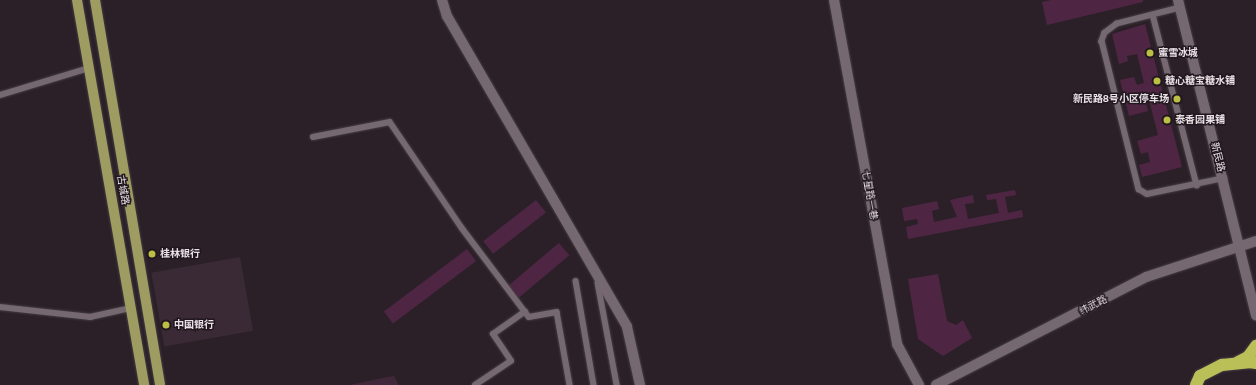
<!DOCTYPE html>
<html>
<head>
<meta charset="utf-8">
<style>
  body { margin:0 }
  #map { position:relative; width:1256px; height:385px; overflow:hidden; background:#2b2028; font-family:Figtree,"Noto Sans SC",sans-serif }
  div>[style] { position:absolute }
  .built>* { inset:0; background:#3a2a35; transform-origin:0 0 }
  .green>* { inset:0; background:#402739 }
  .building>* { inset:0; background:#4e2643; transform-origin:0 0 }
  .roads { filter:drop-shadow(0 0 1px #463d43) drop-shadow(0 0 1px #463d43) }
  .lane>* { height:5.5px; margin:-2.75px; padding:0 2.75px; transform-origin:2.75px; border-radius:2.75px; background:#756871 }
  .street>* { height:10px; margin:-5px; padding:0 5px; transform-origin:5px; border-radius:5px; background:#756871 }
  .secondary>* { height:10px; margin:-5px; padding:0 5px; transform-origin:5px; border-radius:5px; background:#756871 }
  .primary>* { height:10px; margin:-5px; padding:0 5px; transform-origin:5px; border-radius:5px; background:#9f9c61 }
  .highway>* { height:12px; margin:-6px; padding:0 6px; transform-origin:6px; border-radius:6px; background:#bbbf57 }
  .dots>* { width:11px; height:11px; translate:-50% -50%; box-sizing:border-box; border:2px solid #21171e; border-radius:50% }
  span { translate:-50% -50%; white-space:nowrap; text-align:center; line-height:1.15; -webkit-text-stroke:3px #21171e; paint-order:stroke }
  .poi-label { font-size:10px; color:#e9e1e6; font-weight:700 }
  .left { translate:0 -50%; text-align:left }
  .right { translate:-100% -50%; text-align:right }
  .street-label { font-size:10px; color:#e9e1e6 }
</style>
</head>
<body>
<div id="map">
  <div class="built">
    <div style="left:240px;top:257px;width:75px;height:90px;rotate:80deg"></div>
  </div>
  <div class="green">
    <div style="clip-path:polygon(394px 376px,399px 385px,350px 385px,382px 378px)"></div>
  </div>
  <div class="building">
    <div style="clip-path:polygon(1051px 0,1143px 0,1143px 2px,1047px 25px,1042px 2px)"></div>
    <div style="clip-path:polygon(1145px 24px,1182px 167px,1142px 177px,1139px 165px,1150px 162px,1148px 152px,1141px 154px,1137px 141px,1158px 135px,1148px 96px,1144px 97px,1148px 111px,1129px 116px,1120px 80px,1134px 77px,1137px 85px,1144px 83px,1137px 54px,1127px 56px,1128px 61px,1119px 64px,1112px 34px)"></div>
    <div style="clip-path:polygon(1015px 190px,1016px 195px,1005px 197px,1008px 213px,1022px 210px,1023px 217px,908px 239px,906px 227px,918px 224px,917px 219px,904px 221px,902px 208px,937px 201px,939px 209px,932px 211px,934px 222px,957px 217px,950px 200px,973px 195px,974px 203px,965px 204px,968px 219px,999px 213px,996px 199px,987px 200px,986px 195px)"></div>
    <div style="left:536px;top:200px;width:16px;height:67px;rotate:52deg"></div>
    <div style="left:559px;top:243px;width:16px;height:66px;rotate:50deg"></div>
    <div style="left:467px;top:249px;width:15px;height:104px;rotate:53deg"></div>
    <div style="clip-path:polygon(938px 274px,947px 321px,956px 325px,963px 320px,972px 338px,943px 356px,918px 339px,908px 279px)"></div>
  </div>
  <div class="roads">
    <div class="lane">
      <div style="left:1180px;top:8px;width:65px;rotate:165.7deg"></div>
      <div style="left:1117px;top:24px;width:15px;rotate:143deg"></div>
      <div style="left:1105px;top:33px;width:9px;rotate:111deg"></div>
      <div style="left:1102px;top:41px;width:153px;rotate:76deg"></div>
      <div style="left:1139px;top:189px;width:9px;rotate:32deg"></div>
      <div style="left:1147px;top:194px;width:79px;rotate:-11.7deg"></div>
      <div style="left:1153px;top:15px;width:176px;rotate:75.5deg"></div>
      <div style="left:0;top:95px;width:93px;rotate:-16.9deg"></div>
      <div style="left:313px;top:137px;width:78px;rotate:-11deg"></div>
      <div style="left:390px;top:122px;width:128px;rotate:55.8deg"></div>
      <div style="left:462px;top:228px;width:111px;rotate:53deg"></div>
      <div style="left:529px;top:317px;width:28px;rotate:-10deg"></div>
      <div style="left:557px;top:312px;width:74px;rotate:79.9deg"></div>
      <div style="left:576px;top:281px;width:106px;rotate:80.2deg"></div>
      <div style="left:598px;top:283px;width:104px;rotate:79.4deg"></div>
      <div style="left:0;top:307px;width:91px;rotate:6.3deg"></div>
      <div style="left:90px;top:317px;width:42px;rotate:-12.4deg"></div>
      <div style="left:475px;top:385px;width:43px;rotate:-33.7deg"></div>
      <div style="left:511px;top:361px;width:32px;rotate:-124deg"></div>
      <div style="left:493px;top:334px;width:39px;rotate:-35deg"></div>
    </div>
    <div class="street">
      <div style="left:442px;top:0;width:17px;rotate:73deg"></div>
      <div style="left:447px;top:16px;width:359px;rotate:59.9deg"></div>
      <div style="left:627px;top:327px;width:59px;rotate:77.4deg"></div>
      <div style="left:834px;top:0;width:350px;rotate:79.6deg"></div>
      <div style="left:897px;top:344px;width:47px;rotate:61.8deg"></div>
      <div style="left:936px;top:385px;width:236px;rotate:-27.2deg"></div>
      <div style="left:1146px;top:277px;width:116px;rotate:-18.1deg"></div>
    </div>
    <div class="secondary">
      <div style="left:1178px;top:0;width:325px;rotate:76.1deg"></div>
    </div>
    <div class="primary">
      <div style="left:77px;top:0;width:391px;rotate:80.1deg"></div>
      <div style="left:95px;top:0;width:390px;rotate:80.4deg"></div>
    </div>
    <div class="highway">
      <div style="left:1238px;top:362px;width:11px;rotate:-27deg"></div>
      <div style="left:1248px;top:357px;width:14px;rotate:-54deg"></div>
      <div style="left:1196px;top:385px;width:10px;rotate:-66deg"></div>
      <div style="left:1200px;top:376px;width:25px;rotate:-27deg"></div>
      <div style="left:1222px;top:365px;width:27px;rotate:-6deg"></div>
      <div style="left:1249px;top:362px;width:7px;rotate:8deg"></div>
    </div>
  </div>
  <div class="dots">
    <div style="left:1150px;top:53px;background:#bcbf44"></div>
    <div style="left:1157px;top:81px;background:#bcbf44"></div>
    <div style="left:1177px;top:99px;background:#bcbf44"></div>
    <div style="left:1167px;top:120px;background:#bcbf44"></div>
    <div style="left:152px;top:254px;background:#bcbf44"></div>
    <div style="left:166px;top:325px;background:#bcbf44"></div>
  </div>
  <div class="poi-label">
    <span class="left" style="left:1158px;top:53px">蜜雪冰城</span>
    <span class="left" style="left:1165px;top:81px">糖心糖宝糖水铺</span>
    <span class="right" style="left:1169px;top:99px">新民路8号小区停车场</span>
    <span class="left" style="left:1175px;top:120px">泰香园果铺</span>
    <span class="left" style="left:160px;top:254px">桂林银行</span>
    <span class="left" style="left:174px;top:325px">中国银行</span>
  </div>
  <div class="street-label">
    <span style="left:1218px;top:157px;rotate:76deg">新民路</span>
    <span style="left:123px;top:190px;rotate:80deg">古城路</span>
    <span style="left:870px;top:195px;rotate:80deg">七星路一巷</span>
    <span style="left:1093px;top:305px;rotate:-27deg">纬武路</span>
  </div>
</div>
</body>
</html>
